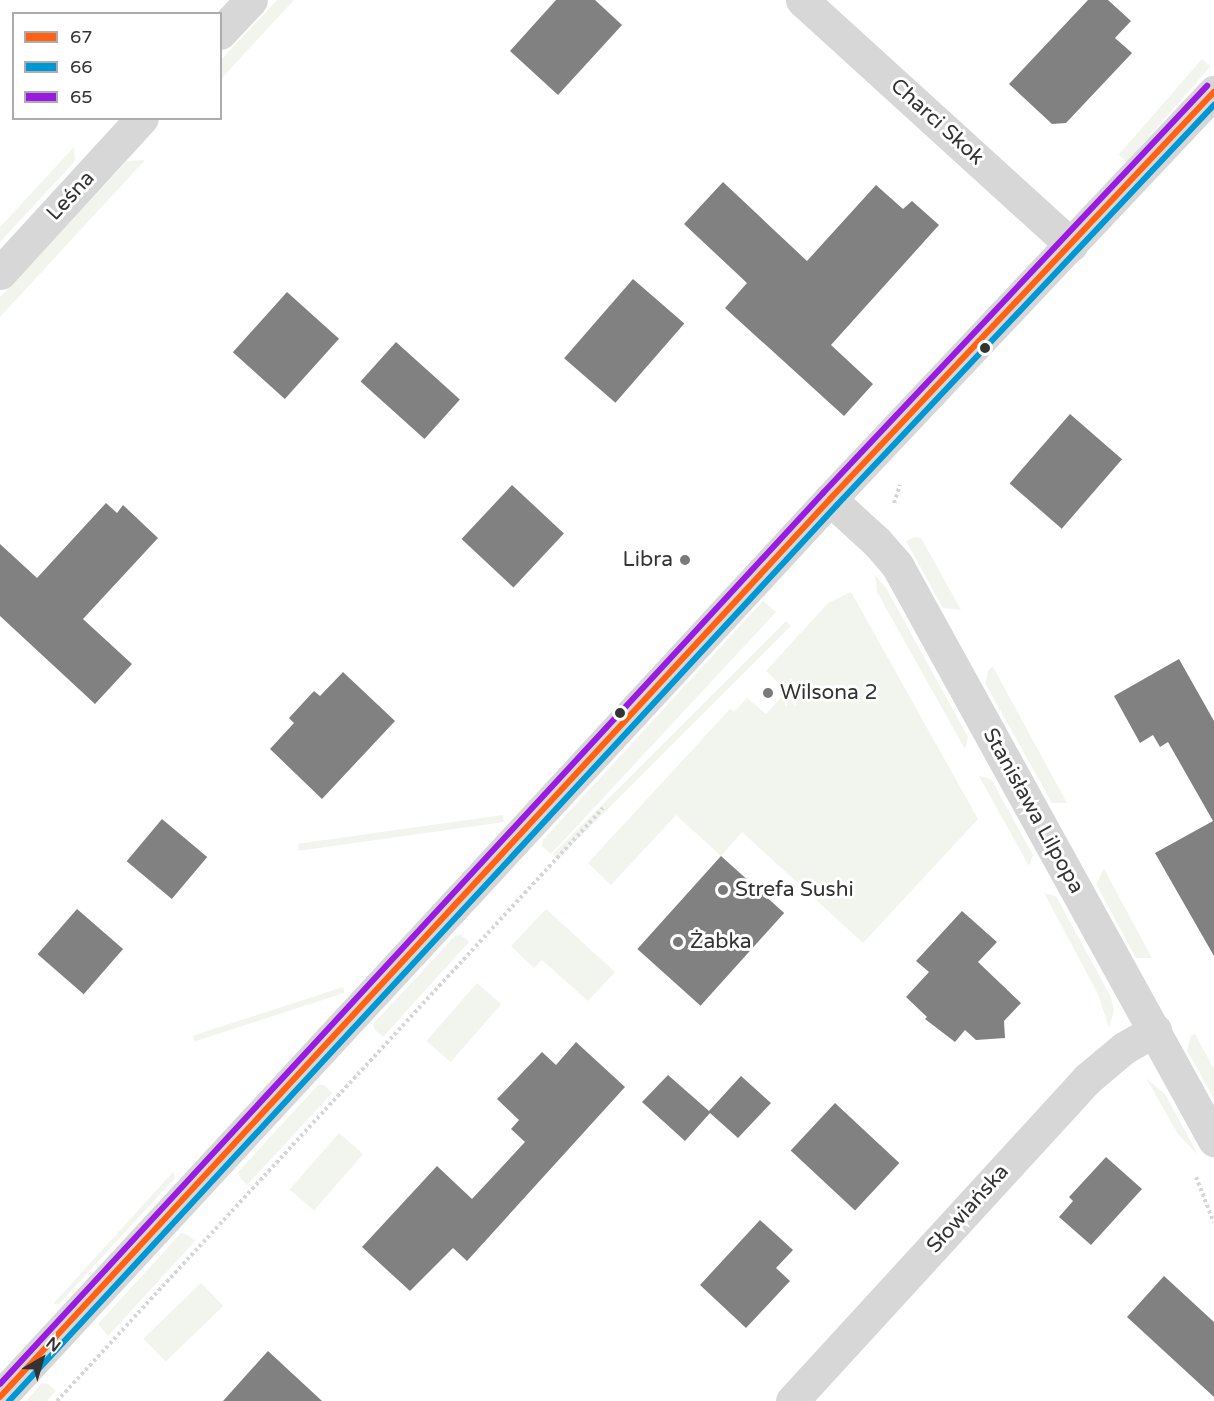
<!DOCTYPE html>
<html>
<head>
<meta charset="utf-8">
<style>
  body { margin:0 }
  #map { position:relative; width:1214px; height:1401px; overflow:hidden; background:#fff; font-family:"Varela Round",sans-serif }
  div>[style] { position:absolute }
  .green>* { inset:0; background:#f1f5ed; transform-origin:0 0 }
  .building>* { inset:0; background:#818181; transform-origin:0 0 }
  .path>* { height:4px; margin-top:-2px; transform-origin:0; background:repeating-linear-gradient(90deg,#d6d6d6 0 3px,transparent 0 6px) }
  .minor>* { height:33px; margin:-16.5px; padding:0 16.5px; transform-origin:16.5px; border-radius:16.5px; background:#d7d7d7 }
  .bus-1>* { height:6px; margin:-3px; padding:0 3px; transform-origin:3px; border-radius:3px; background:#ff6213 }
  .bus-2>* { height:6px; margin:-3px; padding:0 3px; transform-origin:3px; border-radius:3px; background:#0098d4 }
  .bus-3>* { height:6px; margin:-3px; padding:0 3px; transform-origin:3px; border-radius:3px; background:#991bdf }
  .dots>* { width:16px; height:16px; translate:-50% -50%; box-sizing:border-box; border:3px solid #fff; border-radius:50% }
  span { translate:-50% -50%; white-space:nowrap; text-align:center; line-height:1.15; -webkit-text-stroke:6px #fff; paint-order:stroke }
  .street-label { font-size:21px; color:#333 }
  .poi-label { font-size:21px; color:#333 }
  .right { translate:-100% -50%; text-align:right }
  .left { translate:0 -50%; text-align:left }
  .legend { position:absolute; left:12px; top:12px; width:210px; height:108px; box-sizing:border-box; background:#fff; border:2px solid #adadad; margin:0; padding:8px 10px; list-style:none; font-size:18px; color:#333 }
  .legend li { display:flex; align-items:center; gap:12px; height:30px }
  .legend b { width:30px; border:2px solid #adadad }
  .north { position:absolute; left:12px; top:1329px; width:60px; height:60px; -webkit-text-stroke:4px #fff; paint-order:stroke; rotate:38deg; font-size:16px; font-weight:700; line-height:24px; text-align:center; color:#333 }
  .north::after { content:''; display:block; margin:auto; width:21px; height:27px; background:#333; clip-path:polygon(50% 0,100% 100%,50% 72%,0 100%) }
</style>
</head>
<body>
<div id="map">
  <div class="green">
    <div style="clip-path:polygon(277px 0,294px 0,221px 79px,221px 60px)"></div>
    <div style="left:1202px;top:59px;width:11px;height:127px;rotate:41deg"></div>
    <div style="clip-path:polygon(74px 147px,75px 161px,0 242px,0 227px)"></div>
    <div style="clip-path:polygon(145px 160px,0 317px,0 297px,127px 161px)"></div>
    <div style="clip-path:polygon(915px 537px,921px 538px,961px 610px,943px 608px,906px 541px)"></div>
    <div style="clip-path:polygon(875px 575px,886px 588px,968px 737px,965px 749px,877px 592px)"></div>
    <div style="clip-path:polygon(851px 592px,978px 819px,863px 943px,742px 832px,721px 856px,676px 815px,611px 885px,588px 863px,730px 709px,734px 712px,747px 698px,766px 714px,787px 691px,766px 671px,828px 603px)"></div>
    <div style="clip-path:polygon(763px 601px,776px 612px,551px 854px,542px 846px,543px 840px)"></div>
    <div style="left:786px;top:621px;width:7px;height:330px;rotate:45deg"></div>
    <div style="clip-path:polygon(993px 667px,1067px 803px,1052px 803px,985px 683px,989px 669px)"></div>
    <div style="clip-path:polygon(979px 776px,991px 779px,1033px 855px,1029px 866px)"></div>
    <div style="left:503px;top:815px;width:7px;height:207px;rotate:82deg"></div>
    <div style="clip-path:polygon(1104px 869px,1152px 958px,1136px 958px,1096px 884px)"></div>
    <div style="clip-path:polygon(1044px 893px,1056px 896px,1110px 995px,1114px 1010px,1109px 1028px,1098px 994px)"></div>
    <div style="clip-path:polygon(546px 909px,615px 972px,588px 1001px,542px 960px,534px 968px,511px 946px)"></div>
    <div style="clip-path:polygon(461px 935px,469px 942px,383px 1037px,374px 1029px,373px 1024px,455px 936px)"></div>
    <div style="left:477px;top:983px;width:32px;height:77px;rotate:41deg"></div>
    <div style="left:343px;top:987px;width:6px;height:158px;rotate:72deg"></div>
    <div style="clip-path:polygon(1195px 1034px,1214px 1069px,1214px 1099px,1187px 1050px,1191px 1036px)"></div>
    <div style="clip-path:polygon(1146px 1078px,1165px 1094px,1198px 1155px,1178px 1134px)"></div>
    <div style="clip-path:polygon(318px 1085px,324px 1085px,332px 1093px,247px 1185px,240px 1178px,238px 1172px)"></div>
    <div style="left:339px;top:1133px;width:32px;height:75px;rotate:41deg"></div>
    <div style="clip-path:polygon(173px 1172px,175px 1178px,59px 1304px,53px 1304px)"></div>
    <div style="clip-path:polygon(181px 1233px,186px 1234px,195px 1241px,108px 1336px,98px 1324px)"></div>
    <div style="left:201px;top:1283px;width:32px;height:80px;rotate:46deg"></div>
    <div style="clip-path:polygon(42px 1383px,48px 1384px,56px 1391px,47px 1401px,26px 1401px)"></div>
  </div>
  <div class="building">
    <div style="clip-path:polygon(556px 0,595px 0,622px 25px,558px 95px,510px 51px)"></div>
    <div style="clip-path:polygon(1088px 0,1108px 0,1131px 21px,1115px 38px,1132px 53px,1066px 123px,1052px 124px,1009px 84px)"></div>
    <div style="clip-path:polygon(723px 182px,807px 261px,876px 185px,903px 209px,912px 201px,939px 225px,831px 345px,873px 384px,844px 416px,725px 308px,747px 283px,684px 224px)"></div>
    <div style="left:633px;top:279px;width:68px;height:105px;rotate:41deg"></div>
    <div style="left:287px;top:292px;width:70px;height:81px;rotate:42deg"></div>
    <div style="left:396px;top:342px;width:86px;height:53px;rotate:42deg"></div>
    <div style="left:1070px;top:414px;width:69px;height:92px;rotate:41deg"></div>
    <div style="left:512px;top:485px;width:71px;height:74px;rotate:43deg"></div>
    <div style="clip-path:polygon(106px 503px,117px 513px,123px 505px,158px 538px,83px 619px,132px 664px,95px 704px,0 616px,0 544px,37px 578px)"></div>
    <div style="clip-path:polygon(1179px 659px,1214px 721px,1214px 956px,1155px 853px,1213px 821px,1168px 742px,1160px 747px,1153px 735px,1140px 743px,1114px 696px)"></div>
    <div style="clip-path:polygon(343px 672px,395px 721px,322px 799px,270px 749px,294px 723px,289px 718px,314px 691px,320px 696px)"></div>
    <div style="left:162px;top:819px;width:59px;height:55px;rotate:40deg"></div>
    <div style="left:721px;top:856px;width:85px;height:125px;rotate:42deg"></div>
    <div style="left:77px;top:909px;width:61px;height:60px;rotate:41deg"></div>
    <div style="clip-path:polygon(962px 911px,997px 942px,978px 962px,1021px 1003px,1004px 1021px,1005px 1038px,976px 1040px,965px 1030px,955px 1042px,925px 1019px,927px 1017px,906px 997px,929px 972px,916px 961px)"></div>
    <div style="clip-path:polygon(576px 1042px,625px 1087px,467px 1261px,453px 1248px,410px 1291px,362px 1247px,437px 1166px,472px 1199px,525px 1142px,511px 1129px,519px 1120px,497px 1099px,542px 1052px,556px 1065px)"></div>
    <div style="clip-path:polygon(668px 1075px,709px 1111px,741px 1076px,771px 1103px,738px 1138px,710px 1113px,685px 1141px,642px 1102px)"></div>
    <div style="left:835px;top:1103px;width:88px;height:65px;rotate:43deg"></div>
    <div style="clip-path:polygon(1106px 1157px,1142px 1189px,1091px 1245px,1059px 1217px,1073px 1201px,1069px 1197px)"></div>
    <div style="clip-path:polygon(760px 1220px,793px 1250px,776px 1268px,790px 1281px,746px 1328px,700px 1285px)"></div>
    <div style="clip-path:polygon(1164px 1276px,1214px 1322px,1214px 1397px,1127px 1317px)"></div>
    <div style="clip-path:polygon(268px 1351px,322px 1401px,223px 1401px)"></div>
  </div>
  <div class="path">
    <div style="left:894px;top:503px;width:19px;rotate:-72deg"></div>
    <div style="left:1196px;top:1177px;width:49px;rotate:68.6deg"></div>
    <div style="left:57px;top:1401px;width:806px;rotate:-47.36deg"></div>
  </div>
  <div class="minor">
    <div style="left:802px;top:0;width:364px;rotate:42.3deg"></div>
    <div style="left:220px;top:33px;width:45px;rotate:-46.8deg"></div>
    <div style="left:0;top:273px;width:210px;rotate:-47.5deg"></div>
    <div style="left:830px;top:499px;width:64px;rotate:42.5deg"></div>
    <div style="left:877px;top:542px;width:30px;rotate:49deg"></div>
    <div style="left:897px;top:565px;width:657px;rotate:61.13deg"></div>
    <div style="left:0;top:1397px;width:1223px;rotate:-47.25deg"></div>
    <div style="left:830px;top:499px;width:560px;rotate:-46.67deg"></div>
    <div style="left:792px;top:1401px;width:437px;rotate:-47.5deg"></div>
    <div style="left:1087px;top:1079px;width:48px;rotate:-40deg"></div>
    <div style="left:1124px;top:1048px;width:36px;rotate:-30deg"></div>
  </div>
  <div class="bus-1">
    <div style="left:0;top:1397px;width:1223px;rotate:-47.25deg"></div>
    <div style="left:830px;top:499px;width:560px;rotate:-46.67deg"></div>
  </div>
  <div class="bus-2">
    <div style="left:9px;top:1401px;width:1220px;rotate:-47.26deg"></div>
    <div style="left:837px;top:505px;width:550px;rotate:-46.7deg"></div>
  </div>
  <div class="bus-3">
    <div style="left:0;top:1384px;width:1213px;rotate:-47.27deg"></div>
    <div style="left:823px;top:493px;width:560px;rotate:-46.67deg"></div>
  </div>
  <div class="dots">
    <div style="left:985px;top:348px;background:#333"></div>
    <div style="left:685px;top:560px;background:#7a7a7a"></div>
    <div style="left:768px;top:693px;background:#7a7a7a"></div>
    <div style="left:620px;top:713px;background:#333"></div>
    <div style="left:723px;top:890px;background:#7a7a7a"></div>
    <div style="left:678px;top:942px;background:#7a7a7a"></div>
  </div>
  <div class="street-label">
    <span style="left:937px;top:122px;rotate:42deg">Charci Skok</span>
    <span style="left:71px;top:196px;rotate:-47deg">Leśna</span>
    <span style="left:1033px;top:811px;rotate:61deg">Stanisława Lilpopa</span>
    <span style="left:968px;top:1209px;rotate:-48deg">Słowiańska</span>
  </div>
  <div class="poi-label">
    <span class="right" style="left:673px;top:560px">Libra</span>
    <span class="left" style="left:780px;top:693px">Wilsona 2</span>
    <span class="left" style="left:735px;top:890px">Strefa Sushi</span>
    <span class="left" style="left:690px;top:942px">Żabka</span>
  </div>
  <ul class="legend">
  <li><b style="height:8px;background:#ff6213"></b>67</li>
  <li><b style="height:8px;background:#0098d4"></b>66</li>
  <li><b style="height:8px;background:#991bdf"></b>65</li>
  </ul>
  <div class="north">N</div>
</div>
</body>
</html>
